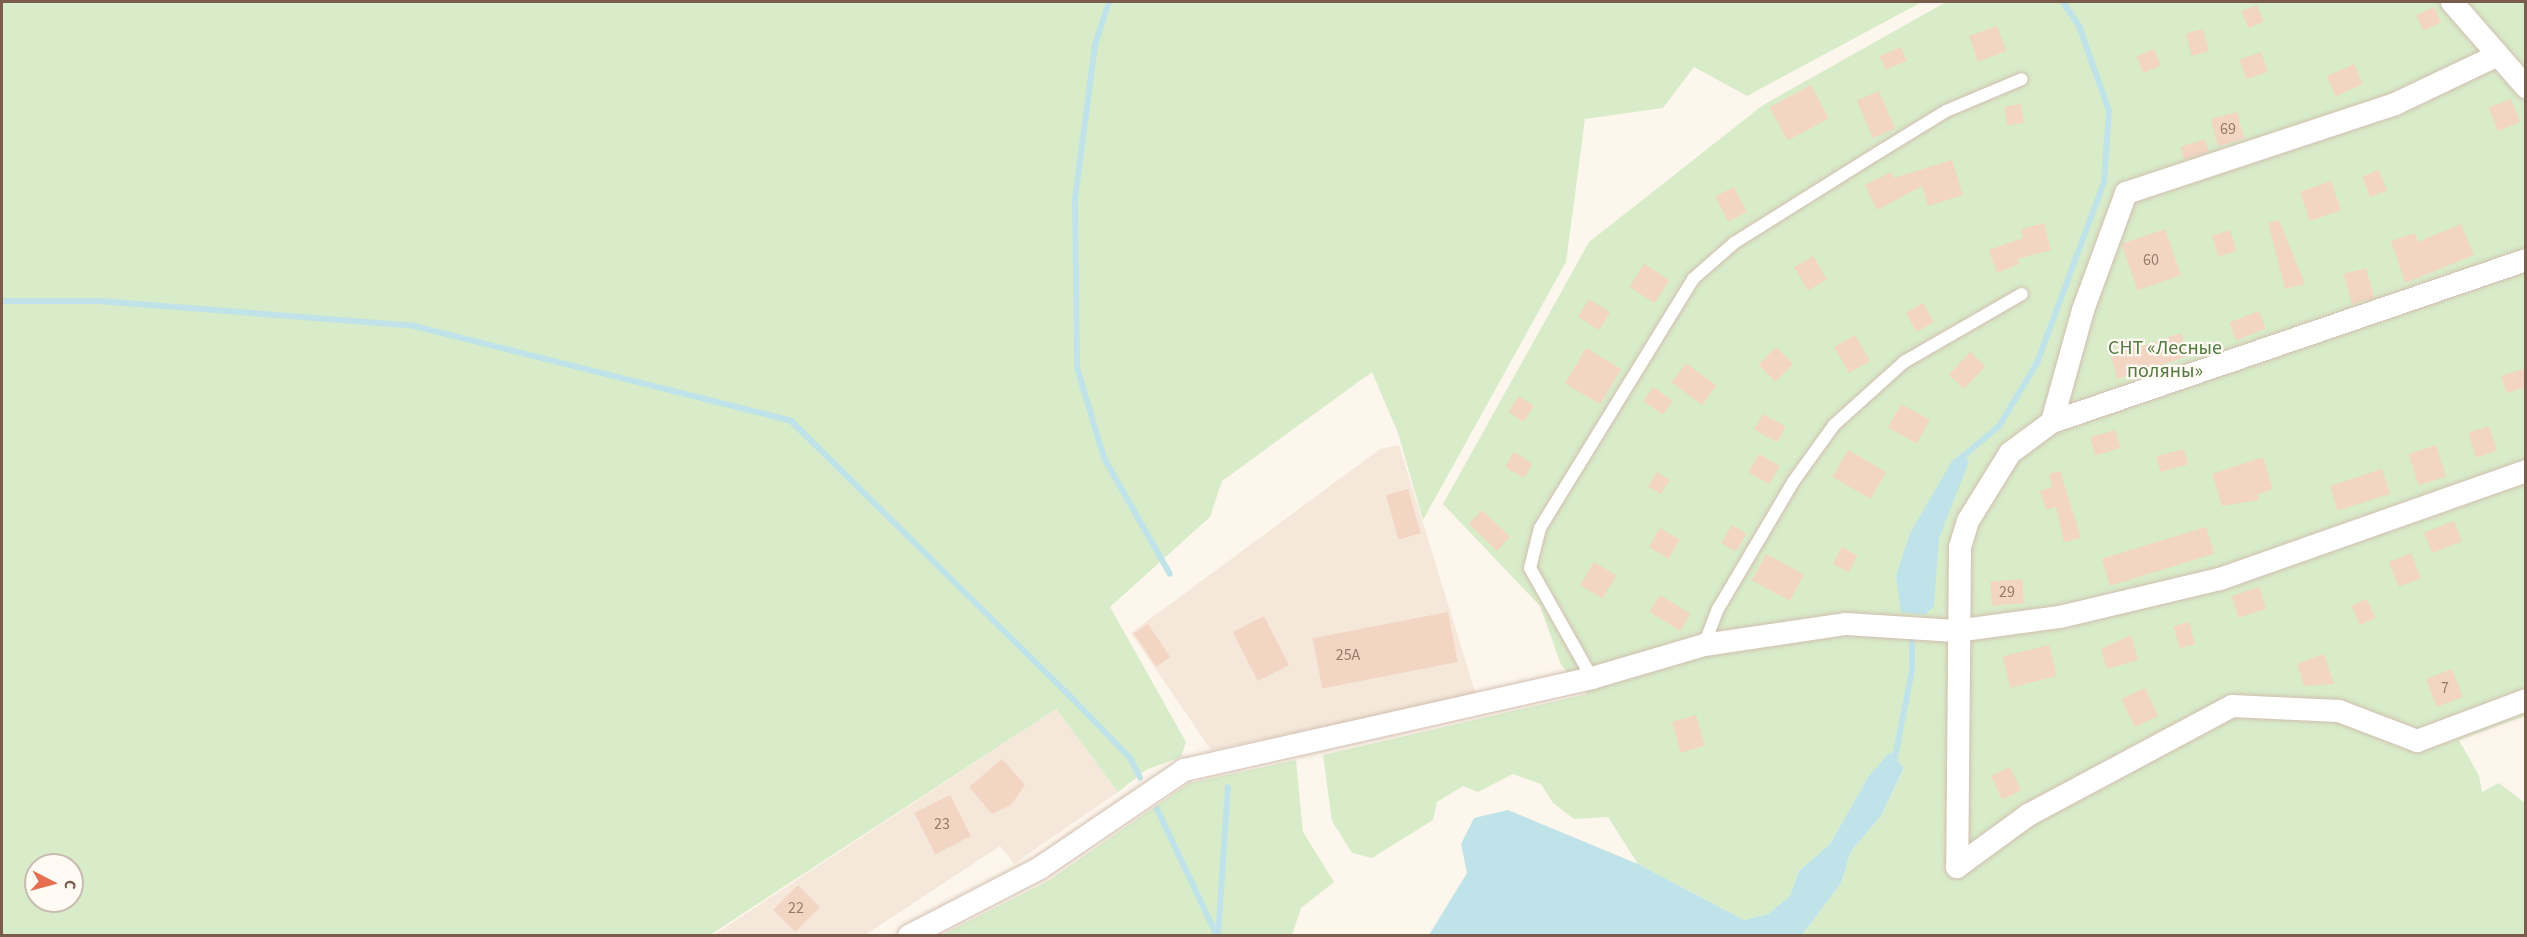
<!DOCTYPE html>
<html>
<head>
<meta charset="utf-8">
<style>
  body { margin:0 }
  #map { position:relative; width:2527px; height:937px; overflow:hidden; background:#fdf6ec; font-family:"Source Sans 3",sans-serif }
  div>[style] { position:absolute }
  .residential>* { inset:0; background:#f5e8da }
  .green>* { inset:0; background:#d8ecc9 }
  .water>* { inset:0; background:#bfe3e8 }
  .stream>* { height:6px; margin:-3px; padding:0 3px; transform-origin:3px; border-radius:3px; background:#bfe3e8 }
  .building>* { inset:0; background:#f3d5c3; transform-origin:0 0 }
  .roads { filter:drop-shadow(0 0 2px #d1beb0) drop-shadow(0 0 2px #d1beb0) }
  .lane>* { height:12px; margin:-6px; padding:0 6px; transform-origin:6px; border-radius:6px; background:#fff }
  .street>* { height:22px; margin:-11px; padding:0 11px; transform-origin:11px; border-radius:11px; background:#fff }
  span { translate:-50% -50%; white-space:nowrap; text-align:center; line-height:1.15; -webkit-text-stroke:4.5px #fffaf3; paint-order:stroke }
  .number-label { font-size:16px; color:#987a6a }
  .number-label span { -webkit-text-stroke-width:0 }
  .park-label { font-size:20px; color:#537a41 }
  .frame { position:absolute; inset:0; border:3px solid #7a5c4d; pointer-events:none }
  .north { position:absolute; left:24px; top:853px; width:60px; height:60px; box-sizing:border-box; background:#fffaf3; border:2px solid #cabbb1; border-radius:50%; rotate:96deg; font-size:16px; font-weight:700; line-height:24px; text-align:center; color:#7a5c4d }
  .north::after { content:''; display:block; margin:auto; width:21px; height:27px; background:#e76f51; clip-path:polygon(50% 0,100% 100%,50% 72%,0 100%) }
</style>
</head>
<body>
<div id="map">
  <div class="residential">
    <div style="clip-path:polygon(1399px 445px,1476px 695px,1211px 750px,1131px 633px,1380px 449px)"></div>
    <div style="clip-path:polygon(1056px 709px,1118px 792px,1014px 864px,1000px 846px,865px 935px,712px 936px)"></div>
  </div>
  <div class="green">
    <div style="clip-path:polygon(evenodd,2px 2px,1922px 2px,1747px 96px,1694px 67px,1663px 108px,1585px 119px,1566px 262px,1423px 520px,1398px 433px,1372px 372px,1222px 481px,1210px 517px,1110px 607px,1186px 742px,1181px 757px,1146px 770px,1118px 792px,1056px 709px,710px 935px,2px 936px,2px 2px,36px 865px,72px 865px,72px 901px,36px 901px,36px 865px)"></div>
    <div style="clip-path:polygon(1946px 2px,2525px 2px,2525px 716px,2459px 740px,2479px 776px,2482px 792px,2499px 783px,2525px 803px,2525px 935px,1802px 935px,1841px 883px,1851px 851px,1881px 816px,1904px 769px,1891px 753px,1868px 777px,1830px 844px,1799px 871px,1790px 896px,1768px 914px,1744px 920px,1638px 864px,1608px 817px,1574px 819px,1553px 803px,1541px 784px,1513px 774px,1478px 792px,1463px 786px,1437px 802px,1433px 820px,1372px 858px,1352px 853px,1332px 821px,1323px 755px,1587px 694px,1561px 665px,1540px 606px,1443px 504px,1589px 242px,1763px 105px)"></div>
    <div style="clip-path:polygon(1296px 760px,1303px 832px,1334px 882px,1301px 908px,1292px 935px,941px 935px,1048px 881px,1189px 783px)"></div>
  </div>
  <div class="water">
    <div style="clip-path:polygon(1963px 452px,1969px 462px,1939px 538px,1934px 606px,1925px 615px,1901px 612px,1896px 576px,1910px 533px,1952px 461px)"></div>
    <div style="clip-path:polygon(1890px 752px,1904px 768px,1881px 816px,1851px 851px,1841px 883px,1802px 935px,1429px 935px,1467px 873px,1461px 844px,1474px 818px,1508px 810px,1638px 864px,1744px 920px,1768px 914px,1790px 896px,1799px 871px,1830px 844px,1868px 777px)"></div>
  </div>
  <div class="stream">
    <div style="left:1109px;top:2px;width:45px;rotate:108deg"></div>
    <div style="left:1095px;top:45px;width:154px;rotate:97.4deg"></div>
    <div style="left:1075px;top:198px;width:170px;rotate:89.3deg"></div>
    <div style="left:1077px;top:368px;width:94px;rotate:73.3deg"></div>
    <div style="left:1104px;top:458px;width:133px;rotate:60.4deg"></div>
    <div style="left:2px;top:301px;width:97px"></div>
    <div style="left:99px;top:301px;width:316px;rotate:4.5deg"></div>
    <div style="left:414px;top:326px;width:389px;rotate:14.1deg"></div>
    <div style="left:791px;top:421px;width:392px;rotate:44.6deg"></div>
    <div style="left:1070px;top:696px;width:86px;rotate:45.9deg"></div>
    <div style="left:1130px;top:758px;width:22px;rotate:63deg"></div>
    <div style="left:1960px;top:459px;width:51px;rotate:-40.2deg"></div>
    <div style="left:1999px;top:426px;width:74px;rotate:-58.9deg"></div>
    <div style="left:2037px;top:363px;width:193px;rotate:-69.7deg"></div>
    <div style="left:2104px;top:182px;width:71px;rotate:-86deg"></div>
    <div style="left:2109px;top:111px;width:90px;rotate:-109.4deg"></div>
    <div style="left:2079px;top:26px;width:29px;rotate:-124deg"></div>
    <div style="left:1893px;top:767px;width:99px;rotate:-78.9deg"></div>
    <div style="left:1912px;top:670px;width:32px;rotate:-90deg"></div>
    <div style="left:1157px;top:809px;width:140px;rotate:64.7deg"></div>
    <div style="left:1218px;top:936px;width:149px;rotate:-86.2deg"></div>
  </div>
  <div class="building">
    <div style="left:2257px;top:5px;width:18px;height:17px;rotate:68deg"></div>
    <div style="left:2434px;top:7px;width:17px;height:20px;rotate:65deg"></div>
    <div style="left:1997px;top:26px;width:27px;height:30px;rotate:70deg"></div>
    <div style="left:2203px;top:29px;width:23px;height:18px;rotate:75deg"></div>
    <div style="left:1901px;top:47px;width:15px;height:23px;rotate:67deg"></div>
    <div style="left:2154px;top:49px;width:18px;height:19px;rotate:68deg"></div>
    <div style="left:2261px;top:52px;width:21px;height:23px;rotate:71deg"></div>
    <div style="left:2354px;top:64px;width:22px;height:30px;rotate:66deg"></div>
    <div style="left:1811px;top:85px;width:38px;height:47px;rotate:62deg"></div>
    <div style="left:1879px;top:91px;width:41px;height:24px;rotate:67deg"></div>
    <div style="left:2511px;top:99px;width:25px;height:24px;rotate:69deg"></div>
    <div style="left:2021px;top:104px;width:19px;height:17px;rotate:81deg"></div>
    <div style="left:2237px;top:112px;width:28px;height:27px;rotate:75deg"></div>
    <div style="left:2205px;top:139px;width:13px;height:26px;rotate:72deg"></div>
    <div style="clip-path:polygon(1952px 160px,1963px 195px,1928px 206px,1922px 186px,1877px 210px,1865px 185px,1891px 172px,1894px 178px)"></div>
    <div style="left:2379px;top:170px;width:22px;height:18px;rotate:69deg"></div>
    <div style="left:2331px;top:181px;width:31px;height:33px;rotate:71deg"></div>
    <div style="left:1734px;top:187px;width:28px;height:21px;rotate:63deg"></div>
    <div style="clip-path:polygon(2279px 220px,2305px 284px,2285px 289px,2268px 223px)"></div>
    <div style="clip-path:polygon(2044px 223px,2051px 250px,2017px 259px,2019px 264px,1997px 273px,1989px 250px,2023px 238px,2021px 229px)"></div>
    <div style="clip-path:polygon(2461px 224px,2474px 255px,2405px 283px,2391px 241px,2415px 233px,2418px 242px)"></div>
    <div style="left:2165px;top:229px;width:49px;height:46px;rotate:71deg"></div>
    <div style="left:2230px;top:230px;width:22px;height:19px;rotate:72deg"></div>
    <div style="left:1813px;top:256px;width:27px;height:22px;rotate:59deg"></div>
    <div style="left:1644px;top:264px;width:30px;height:27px;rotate:33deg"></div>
    <div style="left:2366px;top:268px;width:31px;height:23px;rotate:75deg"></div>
    <div style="left:1589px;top:299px;width:25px;height:21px;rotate:32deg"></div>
    <div style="left:1923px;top:303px;width:22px;height:20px;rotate:60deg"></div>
    <div style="left:2259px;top:311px;width:19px;height:32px;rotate:69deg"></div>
    <div style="clip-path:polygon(2181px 333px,2189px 356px,2117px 379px,2111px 356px,2119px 353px,2116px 344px,2135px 339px,2137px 348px)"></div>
    <div style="left:1855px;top:335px;width:30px;height:24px;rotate:60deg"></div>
    <div style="left:1776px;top:347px;width:24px;height:25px;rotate:45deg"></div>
    <div style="left:1586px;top:348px;width:41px;height:41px;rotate:31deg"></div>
    <div style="left:1970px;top:352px;width:21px;height:31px;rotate:43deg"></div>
    <div style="left:1686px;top:363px;width:38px;height:24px;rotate:37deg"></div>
    <div style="clip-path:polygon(2526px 368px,2526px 387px,2507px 393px,2501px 376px)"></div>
    <div style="left:1653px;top:387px;width:24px;height:17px;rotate:35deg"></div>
    <div style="left:1519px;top:396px;width:18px;height:19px;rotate:34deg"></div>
    <div style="left:1901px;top:404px;width:33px;height:27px;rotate:29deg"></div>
    <div style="left:1763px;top:414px;width:26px;height:18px;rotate:29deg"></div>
    <div style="left:2489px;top:426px;width:26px;height:22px;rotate:72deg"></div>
    <div style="left:2115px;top:430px;width:19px;height:26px;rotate:74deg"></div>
    <div style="left:2436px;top:445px;width:33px;height:29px;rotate:72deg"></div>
    <div style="left:2184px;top:449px;width:16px;height:29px;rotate:75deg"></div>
    <div style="left:1848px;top:450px;width:44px;height:31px;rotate:30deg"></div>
    <div style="left:1514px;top:452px;width:22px;height:17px;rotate:32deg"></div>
    <div style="left:1759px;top:454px;width:24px;height:21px;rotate:30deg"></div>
    <div style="clip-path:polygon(2263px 457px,2273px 489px,2257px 495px,2259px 500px,2222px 506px,2212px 474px)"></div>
    <div style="left:2382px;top:469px;width:26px;height:55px;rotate:72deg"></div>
    <div style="clip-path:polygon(2060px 471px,2081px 538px,2064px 542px,2056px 507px,2046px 510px,2040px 491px,2052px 487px,2049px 474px)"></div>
    <div style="left:1657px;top:472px;width:15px;height:17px;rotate:32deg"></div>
    <div style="left:1408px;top:489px;width:46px;height:23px;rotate:74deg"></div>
    <div style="left:1482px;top:510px;width:39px;height:19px;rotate:44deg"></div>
    <div style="left:2454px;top:521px;width:22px;height:32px;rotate:69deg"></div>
    <div style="left:1732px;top:525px;width:17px;height:21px;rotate:31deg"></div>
    <div style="left:2206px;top:527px;width:28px;height:109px;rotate:73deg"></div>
    <div style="left:1660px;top:528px;width:23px;height:22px;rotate:31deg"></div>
    <div style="left:1842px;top:547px;width:18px;height:19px;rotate:29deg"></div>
    <div style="left:2411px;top:553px;width:27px;height:24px;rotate:68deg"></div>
    <div style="left:1766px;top:554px;width:43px;height:30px;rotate:28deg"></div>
    <div style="left:1594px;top:562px;width:26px;height:27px;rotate:31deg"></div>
    <div style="left:2022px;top:579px;width:24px;height:32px;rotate:85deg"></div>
    <div style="left:2259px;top:587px;width:23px;height:29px;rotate:72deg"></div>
    <div style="left:1660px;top:595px;width:36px;height:20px;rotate:32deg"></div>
    <div style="left:2367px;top:599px;width:21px;height:17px;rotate:67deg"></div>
    <div style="left:1448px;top:612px;width:51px;height:138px;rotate:79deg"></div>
    <div style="left:1264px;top:616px;width:55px;height:35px;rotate:63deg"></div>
    <div style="left:2189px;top:622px;width:23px;height:16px;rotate:75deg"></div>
    <div style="left:1148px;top:624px;width:40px;height:17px;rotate:56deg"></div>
    <div style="clip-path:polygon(2131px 635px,2138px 660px,2107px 669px,2101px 649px)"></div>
    <div style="left:2049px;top:645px;width:32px;height:48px;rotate:76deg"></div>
    <div style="clip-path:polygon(2324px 654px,2334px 684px,2304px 686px,2297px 664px)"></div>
    <div style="left:2452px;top:669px;width:30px;height:28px;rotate:69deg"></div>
    <div style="left:2145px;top:688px;width:31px;height:26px;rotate:65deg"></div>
    <div style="left:1696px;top:715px;width:32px;height:25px;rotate:74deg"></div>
    <div style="clip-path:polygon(1002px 759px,1025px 785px,1011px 805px,992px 814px,969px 787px)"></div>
    <div style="left:2010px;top:767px;width:26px;height:21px;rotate:65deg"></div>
    <div style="left:950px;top:795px;width:46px;height:40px;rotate:63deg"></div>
    <div style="left:798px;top:885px;width:31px;height:35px;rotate:45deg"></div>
  </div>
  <div class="roads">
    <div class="lane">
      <div style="left:1704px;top:645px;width:39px;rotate:-69deg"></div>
      <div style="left:1718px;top:609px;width:147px;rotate:-59.4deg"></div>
      <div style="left:1793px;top:482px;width:70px;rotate:-54.3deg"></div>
      <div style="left:1834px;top:425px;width:94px;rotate:-42deg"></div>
      <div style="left:1904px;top:362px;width:136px;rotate:-30deg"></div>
      <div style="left:1592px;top:678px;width:126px;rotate:-119.4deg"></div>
      <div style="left:1530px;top:568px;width:41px;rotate:-76deg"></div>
      <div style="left:1540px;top:528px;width:292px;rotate:-58.4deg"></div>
      <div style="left:1693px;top:279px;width:55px;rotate:-41.3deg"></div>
      <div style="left:1734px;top:243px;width:168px;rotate:-32.1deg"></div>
      <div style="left:1876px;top:154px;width:82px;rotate:-31.6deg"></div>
      <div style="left:1946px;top:111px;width:82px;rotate:-22.8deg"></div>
    </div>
    <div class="street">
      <div style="left:2452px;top:2px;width:113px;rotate:49deg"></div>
      <div style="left:2526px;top:260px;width:501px;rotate:161.13deg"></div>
      <div style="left:2052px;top:422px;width:52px;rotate:143.6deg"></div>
      <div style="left:2010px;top:453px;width:80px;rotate:121.7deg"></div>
      <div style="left:1968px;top:521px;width:28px;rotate:107deg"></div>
      <div style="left:1960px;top:548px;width:319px;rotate:90.5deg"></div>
      <div style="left:1957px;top:867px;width:88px;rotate:-36.2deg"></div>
      <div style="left:2028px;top:815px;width:231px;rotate:-28.1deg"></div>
      <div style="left:2232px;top:706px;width:107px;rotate:2.7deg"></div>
      <div style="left:2339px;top:711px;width:84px;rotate:21deg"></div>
      <div style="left:2417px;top:741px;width:116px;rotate:-20.6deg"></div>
      <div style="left:2052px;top:422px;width:116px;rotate:-74.5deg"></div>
      <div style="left:2083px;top:310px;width:125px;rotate:-69.8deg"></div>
      <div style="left:2126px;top:193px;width:283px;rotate:-18.3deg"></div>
      <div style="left:2395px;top:104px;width:114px;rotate:-25.4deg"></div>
      <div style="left:909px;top:936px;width:148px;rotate:-27.4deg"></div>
      <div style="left:1040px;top:868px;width:174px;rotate:-34.2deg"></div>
      <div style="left:1184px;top:770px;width:418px;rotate:-12.7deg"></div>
      <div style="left:1592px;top:678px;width:117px;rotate:-16.4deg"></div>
      <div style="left:1704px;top:645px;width:144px;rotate:-8.4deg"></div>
      <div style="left:1846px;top:624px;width:110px;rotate:3.6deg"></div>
      <div style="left:1956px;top:631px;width:105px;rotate:-7.7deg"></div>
      <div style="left:2060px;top:617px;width:164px;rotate:-13.4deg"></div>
      <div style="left:2220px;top:579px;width:324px;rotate:-19.4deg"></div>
    </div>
  </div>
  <div class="number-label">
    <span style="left:2228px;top:129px">69</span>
    <span style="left:2151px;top:260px">60</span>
    <span style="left:2007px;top:592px">29</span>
    <span style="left:1348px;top:655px">25А</span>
    <span style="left:2445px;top:688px">7</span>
    <span style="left:942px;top:824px">23</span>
    <span style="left:796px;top:908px">22</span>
  </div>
  <div class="park-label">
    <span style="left:2165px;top:360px">СНТ «Лесные<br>поляны»</span>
  </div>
  <div class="frame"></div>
  <div class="north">С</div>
</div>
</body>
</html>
